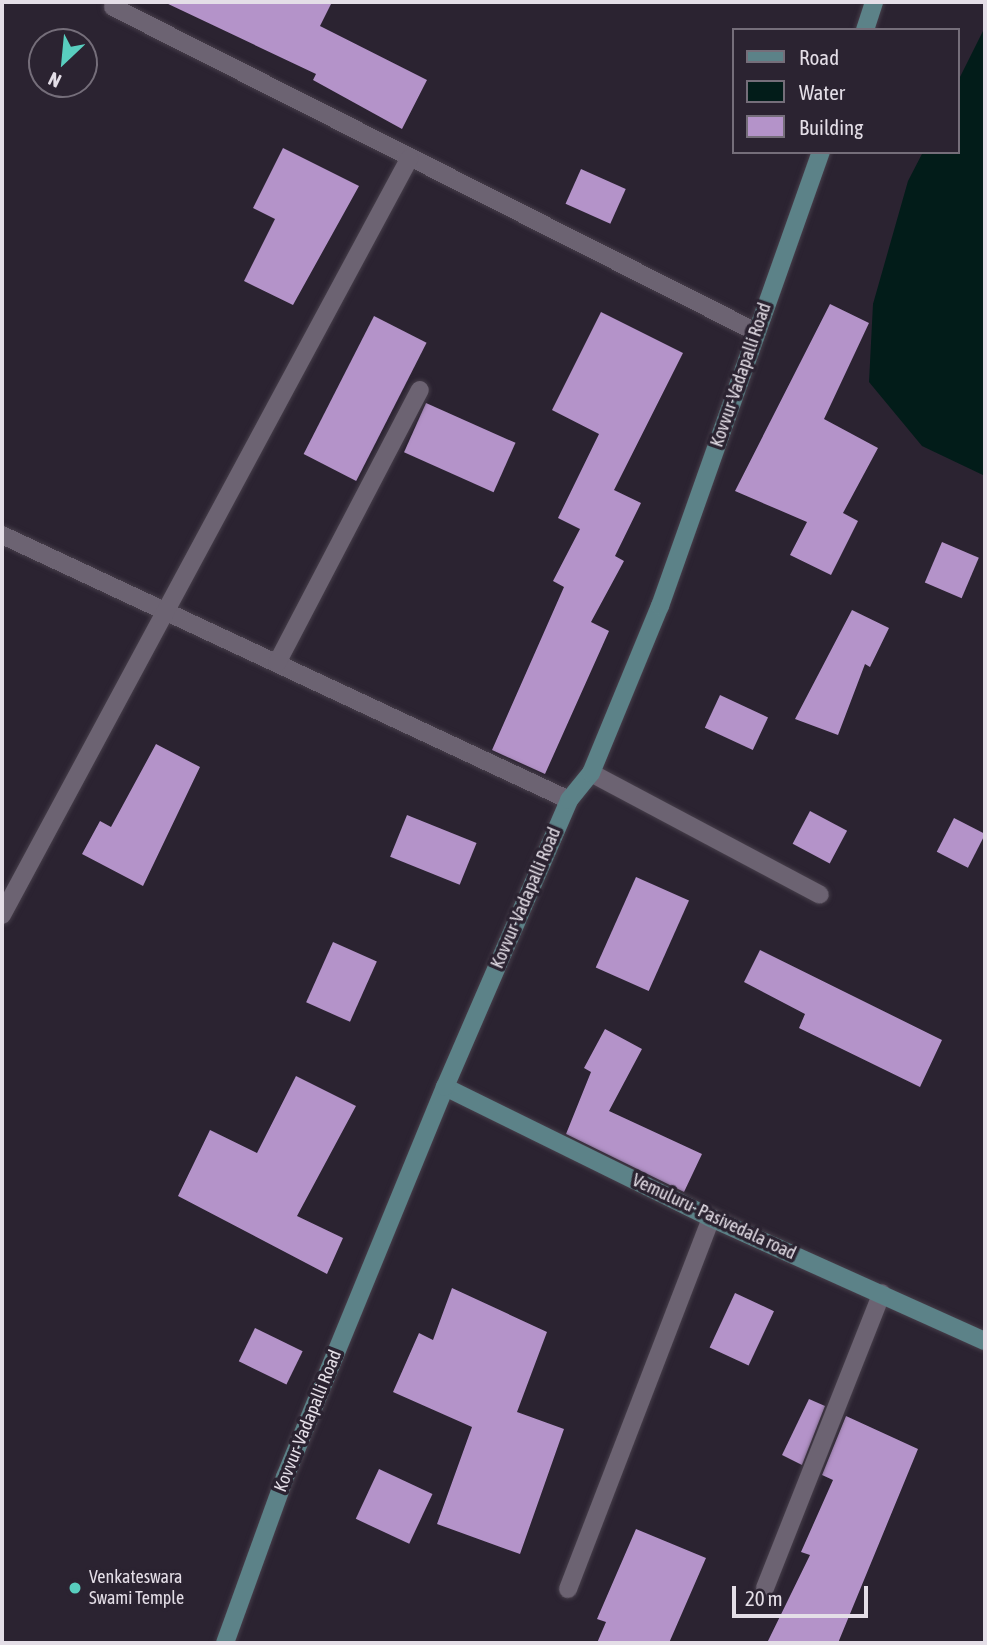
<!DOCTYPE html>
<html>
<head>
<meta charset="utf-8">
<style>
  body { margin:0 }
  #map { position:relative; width:987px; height:1645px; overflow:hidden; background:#2b2331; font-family:"Asap Condensed",sans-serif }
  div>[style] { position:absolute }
  .water>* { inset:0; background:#021c19 }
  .building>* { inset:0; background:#b493c9; transform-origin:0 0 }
  .roads { filter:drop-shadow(0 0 2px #463e4a) drop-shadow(0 0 2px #463e4a) }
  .street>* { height:18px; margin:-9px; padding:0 9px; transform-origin:9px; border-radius:9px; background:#6c6372 }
  .secondary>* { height:18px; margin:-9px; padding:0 9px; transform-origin:9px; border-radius:9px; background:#5c8288 }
  .dots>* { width:19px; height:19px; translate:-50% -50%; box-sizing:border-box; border:4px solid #2b2331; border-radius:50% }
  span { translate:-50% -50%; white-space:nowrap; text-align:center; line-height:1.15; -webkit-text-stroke:7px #2b2331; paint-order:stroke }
  .street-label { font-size:18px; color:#e4dee7 }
  .poi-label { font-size:18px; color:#e4dee7 }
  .left { translate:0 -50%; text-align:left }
  .frame { position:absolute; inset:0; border:4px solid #e4dee7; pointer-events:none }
  .legend { position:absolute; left:732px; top:28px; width:228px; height:126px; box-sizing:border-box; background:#2b2331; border:2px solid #756e7a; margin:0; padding:9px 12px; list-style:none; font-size:21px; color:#e4dee7 }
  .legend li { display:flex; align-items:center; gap:14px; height:35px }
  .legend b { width:35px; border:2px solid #756e7a }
  .north { position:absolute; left:28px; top:28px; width:70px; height:70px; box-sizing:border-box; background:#2b2331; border:2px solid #756e7a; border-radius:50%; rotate:206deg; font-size:19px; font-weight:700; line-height:28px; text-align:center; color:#e4dee7 }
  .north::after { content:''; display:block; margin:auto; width:24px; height:32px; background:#59cebf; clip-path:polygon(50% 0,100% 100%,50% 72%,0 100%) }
  .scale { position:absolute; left:732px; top:1586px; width:136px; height:32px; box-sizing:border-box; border:4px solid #e4dee7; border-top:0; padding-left:9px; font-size:21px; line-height:24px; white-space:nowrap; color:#e4dee7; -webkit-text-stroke:5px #2b2331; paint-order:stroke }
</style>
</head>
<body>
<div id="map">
  <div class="water">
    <div style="clip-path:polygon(985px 27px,985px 476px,922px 446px,869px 382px,873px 304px,908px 181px,923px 152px,957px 152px,957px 83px)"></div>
  </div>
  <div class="building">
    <div style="clip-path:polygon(164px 2px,332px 2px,320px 26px,427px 80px,402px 129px,313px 80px,316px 74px)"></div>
    <div style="clip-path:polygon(283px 148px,359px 186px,293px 305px,244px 281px,275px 219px,253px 208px)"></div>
    <div style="left:581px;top:169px;width:49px;height:38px;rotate:24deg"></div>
    <div style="clip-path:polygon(830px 304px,869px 323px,824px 419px,878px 448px,843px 513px,858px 521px,831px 575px,790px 555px,807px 522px,735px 491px)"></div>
    <div style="clip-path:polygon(601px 312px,683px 353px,614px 490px,641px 503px,615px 556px,624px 561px,591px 622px,609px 631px,545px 774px,492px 750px,564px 587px,553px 581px,580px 529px,558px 518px,599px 434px,552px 410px)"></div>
    <div style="left:374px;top:316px;width:59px;height:155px;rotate:27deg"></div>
    <div style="left:426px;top:403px;width:98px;height:54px;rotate:24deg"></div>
    <div style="left:942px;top:542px;width:40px;height:44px;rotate:23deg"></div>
    <div style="clip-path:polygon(852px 610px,889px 628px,870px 667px,865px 664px,838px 735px,795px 719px)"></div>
    <div style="left:720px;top:695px;width:53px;height:36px;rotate:25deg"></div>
    <div style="clip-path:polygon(156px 744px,200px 767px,143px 886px,82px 854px,100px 821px,111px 827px)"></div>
    <div style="left:810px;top:811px;width:42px;height:37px;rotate:28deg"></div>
    <div style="left:407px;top:815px;width:75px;height:45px;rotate:22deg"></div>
    <div style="left:954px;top:818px;width:35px;height:38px;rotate:27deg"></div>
    <div style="left:636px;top:877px;width:58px;height:99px;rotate:24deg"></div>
    <div style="left:333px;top:942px;width:48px;height:66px;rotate:24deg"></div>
    <div style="clip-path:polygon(760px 950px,942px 1040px,920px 1087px,799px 1028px,805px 1014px,744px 982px)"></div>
    <div style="clip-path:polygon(605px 1029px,642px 1049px,609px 1111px,702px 1154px,684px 1192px,566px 1134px,591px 1072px,584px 1068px)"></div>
    <div style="clip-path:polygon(296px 1076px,356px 1106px,297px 1216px,343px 1238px,327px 1274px,178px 1196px,210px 1130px,257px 1153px)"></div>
    <div style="clip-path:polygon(452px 1288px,547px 1332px,517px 1412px,564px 1429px,520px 1554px,437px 1524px,472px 1427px,393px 1392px,419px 1333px,433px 1340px)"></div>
    <div style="left:735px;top:1293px;width:43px;height:60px;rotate:25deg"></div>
    <div style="left:255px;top:1328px;width:53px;height:37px;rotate:26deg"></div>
    <div style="clip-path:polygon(809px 1399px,825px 1406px,802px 1465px,782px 1455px)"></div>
    <div style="clip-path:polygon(846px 1416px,918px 1449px,838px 1643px,767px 1643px,810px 1555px,801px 1552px,833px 1480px,822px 1475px)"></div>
    <div style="left:379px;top:1469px;width:59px;height:55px;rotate:25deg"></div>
    <div style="clip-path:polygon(636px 1529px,706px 1558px,669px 1643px,597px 1643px,606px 1622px,597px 1619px)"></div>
  </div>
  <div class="roads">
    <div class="street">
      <div style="left:113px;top:7px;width:720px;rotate:26.81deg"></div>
      <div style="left:2px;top:535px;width:626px;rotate:25.05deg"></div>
      <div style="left:277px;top:663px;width:308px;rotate:-62.4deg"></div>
      <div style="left:591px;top:773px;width:259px;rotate:28deg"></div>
      <div style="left:2px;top:915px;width:859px;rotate:-61.7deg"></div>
      <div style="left:765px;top:1588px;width:317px;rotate:-68.4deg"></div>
      <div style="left:568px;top:1589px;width:398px;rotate:-68.9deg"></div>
    </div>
    <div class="secondary">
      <div style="left:865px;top:30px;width:29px;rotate:-72deg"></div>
      <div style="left:445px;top:1087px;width:297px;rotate:26.2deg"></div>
      <div style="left:711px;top:1218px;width:300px;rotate:24.2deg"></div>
      <div style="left:225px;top:1643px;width:177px;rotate:-70.1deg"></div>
      <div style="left:285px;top:1477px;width:422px;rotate:-67.7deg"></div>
      <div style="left:445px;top:1087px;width:313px;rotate:-66.6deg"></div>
      <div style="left:569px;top:800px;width:35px;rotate:-51deg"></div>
      <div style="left:591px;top:773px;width:181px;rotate:-67.6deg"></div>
      <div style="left:660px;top:606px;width:482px;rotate:-70.5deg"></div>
    </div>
  </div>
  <div class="dots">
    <div style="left:75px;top:1588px;background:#59cebf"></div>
  </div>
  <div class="street-label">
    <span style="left:741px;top:375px;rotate:-71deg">Kovvur-Vadapalli Road</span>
    <span style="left:526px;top:898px;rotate:-67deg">Kovvur-Vadapalli Road</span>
    <span style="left:714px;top:1217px;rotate:25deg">Vemuluru- Pasivedala road</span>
    <span style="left:308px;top:1421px;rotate:-68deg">Kovvur-Vadapalli Road</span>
  </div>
  <div class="poi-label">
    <span class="left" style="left:89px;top:1588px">Venkateswara<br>Swami Temple</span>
  </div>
  <div class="frame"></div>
  <ul class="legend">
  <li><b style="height:9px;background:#5c8288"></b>Road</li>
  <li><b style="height:19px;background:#021c19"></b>Water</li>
  <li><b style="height:19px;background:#b493c9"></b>Building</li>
  </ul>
  <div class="north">N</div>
  <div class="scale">20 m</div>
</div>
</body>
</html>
